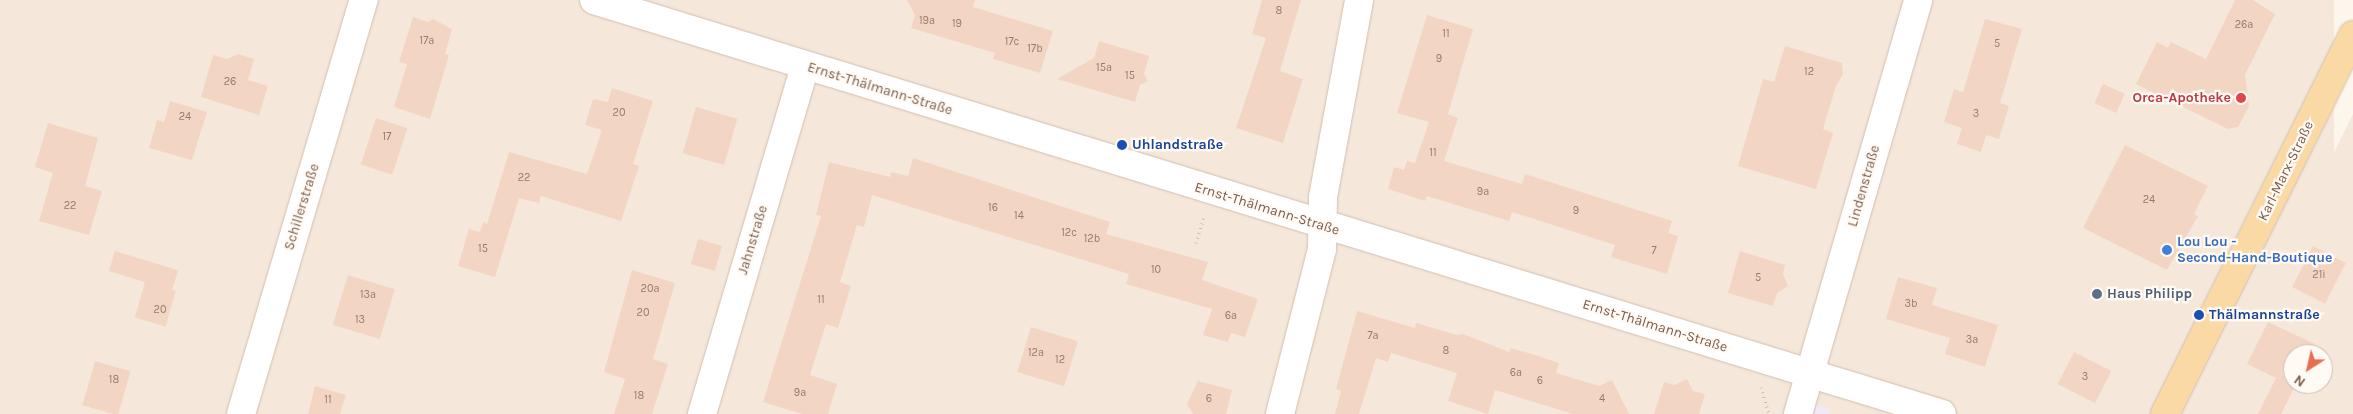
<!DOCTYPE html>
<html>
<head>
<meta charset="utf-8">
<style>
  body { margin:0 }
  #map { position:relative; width:2353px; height:414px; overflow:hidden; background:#fdf6ec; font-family:Karla,sans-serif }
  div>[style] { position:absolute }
  .residential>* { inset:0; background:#f5e8da; transform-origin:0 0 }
  .education>* { inset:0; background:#f3e8fa }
  .building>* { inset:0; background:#f3d5c3; transform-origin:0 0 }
  .path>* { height:3px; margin-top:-1.5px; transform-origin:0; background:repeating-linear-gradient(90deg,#d9b8a5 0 1px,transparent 0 5px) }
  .roads { filter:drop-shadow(0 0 1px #d1beb0) drop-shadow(0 0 1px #d1beb0) }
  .minor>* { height:28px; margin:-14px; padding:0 14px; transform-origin:14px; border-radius:14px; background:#fff }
  .major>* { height:28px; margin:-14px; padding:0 14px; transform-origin:14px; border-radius:14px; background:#fbd9a5 }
  .dots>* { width:14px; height:14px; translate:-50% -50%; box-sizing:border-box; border:2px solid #fffaf3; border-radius:50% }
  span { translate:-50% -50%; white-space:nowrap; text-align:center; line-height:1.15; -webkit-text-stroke:4.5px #fffaf3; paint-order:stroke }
  .number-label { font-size:11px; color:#987a6a }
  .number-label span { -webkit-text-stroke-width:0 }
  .street-label { font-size:14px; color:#7a5c4d }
  .health-label { font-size:14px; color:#be3a42; font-weight:700 }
  .right { translate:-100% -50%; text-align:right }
  .transit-label { font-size:14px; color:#164399; font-weight:700 }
  .left { translate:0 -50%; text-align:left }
  .shop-label { font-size:14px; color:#366cbe; font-weight:700 }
  .service-label { font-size:14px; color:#4e5e75; font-weight:700 }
  .north { position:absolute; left:2283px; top:344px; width:50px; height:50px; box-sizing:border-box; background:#fffaf3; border:1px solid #cabbb1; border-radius:50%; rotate:215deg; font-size:14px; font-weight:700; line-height:20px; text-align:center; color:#7a5c4d }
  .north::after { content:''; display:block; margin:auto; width:18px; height:22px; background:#e76f51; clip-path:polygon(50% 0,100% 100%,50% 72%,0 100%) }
</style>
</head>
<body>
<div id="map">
  <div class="residential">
    <div style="left:0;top:0;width:2334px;height:414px"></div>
    <div style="clip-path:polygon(evenodd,2353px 114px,2353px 414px,2205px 414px,2353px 114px,2293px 354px,2323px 354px,2323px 384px,2293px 384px,2293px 354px)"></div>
  </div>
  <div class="education">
    <div style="clip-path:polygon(1816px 405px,1831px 410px,1829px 414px,1814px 414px)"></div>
  </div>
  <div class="building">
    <div style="clip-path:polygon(907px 0,975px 0,973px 7px,1053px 31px,1040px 73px,993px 59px,995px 53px,911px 28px,915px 15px)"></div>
    <div style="clip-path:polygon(1262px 0,1301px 0,1280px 71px,1303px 79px,1283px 143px,1236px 128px,1266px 38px,1252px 34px)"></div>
    <div style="clip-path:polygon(2235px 0,2253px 0,2275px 14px,2245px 75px,2249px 106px,2238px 127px,2228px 129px,2136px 84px,2157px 42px,2168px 48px,2171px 42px,2206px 59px)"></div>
    <div style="clip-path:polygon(1427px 15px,1473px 29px,1448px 114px,1458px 118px,1444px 161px,1522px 184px,1525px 174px,1672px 221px,1668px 233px,1678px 236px,1667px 274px,1611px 257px,1615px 245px,1512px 212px,1509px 221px,1427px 196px,1425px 201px,1388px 189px,1394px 167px,1404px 170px,1407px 161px,1415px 163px,1429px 122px,1397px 113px)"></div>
    <div style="clip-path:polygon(413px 17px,428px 22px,433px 19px,452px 29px,445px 54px,449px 55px,430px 119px,394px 107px,407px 64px,399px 62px)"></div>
    <div style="clip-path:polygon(1985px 19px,2022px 29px,2000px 103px,2009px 106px,1999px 139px,1986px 135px,1981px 152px,1957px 144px,1962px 128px,1944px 122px,1954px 89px,1963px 92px)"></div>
    <div style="clip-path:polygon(1099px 41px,1149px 56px,1144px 74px,1148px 81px,1140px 85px,1135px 102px,1057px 79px,1094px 58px)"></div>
    <div style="clip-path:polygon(1785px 46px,1842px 63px,1843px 74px,1836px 86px,1823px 129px,1833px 133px,1816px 189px,1738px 166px,1763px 79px,1774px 82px)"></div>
    <div style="clip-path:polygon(238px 54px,254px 59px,248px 80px,268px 86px,259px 115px,201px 97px,213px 55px,227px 59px)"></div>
    <div style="left:2103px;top:84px;width:24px;height:21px;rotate:24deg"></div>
    <div style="clip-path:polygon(612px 88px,653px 101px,633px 164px,639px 166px,621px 221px,541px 196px,539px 203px,519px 198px,495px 277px,458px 266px,469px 229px,480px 232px,483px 222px,487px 224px,509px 152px,587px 174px,602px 130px,585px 125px,593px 99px,608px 102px)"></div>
    <div style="clip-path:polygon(170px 101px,207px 112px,192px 160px,149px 148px,157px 120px,164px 122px)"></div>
    <div style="left:696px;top:107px;width:43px;height:48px;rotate:16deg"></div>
    <div style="left:376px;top:118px;width:33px;height:49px;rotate:18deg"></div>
    <div style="clip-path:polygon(48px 123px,98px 138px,85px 186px,102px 191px,89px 235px,39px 221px,53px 173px,35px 167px)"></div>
    <div style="clip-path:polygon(2125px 145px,2208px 186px,2194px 214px,2198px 216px,2167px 270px,2083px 228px)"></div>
    <div style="clip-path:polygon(913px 158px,1110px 222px,1106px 234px,1208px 262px,1202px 280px,1258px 299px,1245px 337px,1231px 333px,1228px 342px,1203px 335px,1212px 309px,1126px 284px,1129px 274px,872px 195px,864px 227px,857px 225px,840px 282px,851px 286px,838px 328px,826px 324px,810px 375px,837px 384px,828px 414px,802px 414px,763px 402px,821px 216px,816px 215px,829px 162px,890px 177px,891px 172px,908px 176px)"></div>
    <div style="left:698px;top:239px;width:25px;height:26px;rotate:16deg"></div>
    <div style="left:2313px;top:246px;width:37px;height:46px;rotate:27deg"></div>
    <div style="left:115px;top:251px;width:66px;height:21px;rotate:17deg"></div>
    <div style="clip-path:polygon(1740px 251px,1785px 265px,1783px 274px,1788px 286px,1777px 293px,1773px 306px,1728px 293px)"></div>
    <div style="clip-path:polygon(632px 270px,675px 283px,653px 359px,668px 364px,652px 414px,614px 414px,625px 379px,604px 372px)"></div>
    <div style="left:348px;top:275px;width:49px;height:52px;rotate:17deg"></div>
    <div style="clip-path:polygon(1898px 277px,1937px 288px,1932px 305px,1998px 325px,1985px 367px,1945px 354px,1950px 338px,1886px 319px)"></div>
    <div style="left:145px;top:282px;width:32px;height:37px;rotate:16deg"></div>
    <div style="clip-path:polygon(1357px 311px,1415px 328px,1416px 323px,1457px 335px,1463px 334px,1509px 352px,1511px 348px,1535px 355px,1559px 363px,1556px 373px,1599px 386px,1612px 380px,1629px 414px,1573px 414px,1495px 390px,1488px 414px,1448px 401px,1457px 373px,1391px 353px,1388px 362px,1376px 358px,1359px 414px,1335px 414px,1341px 391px,1336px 389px)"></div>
    <div style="clip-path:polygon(2268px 322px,2315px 344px,2310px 354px,2293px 354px,2296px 384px,2281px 414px,2258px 414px,2276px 378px,2247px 364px)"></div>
    <div style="left:1031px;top:327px;width:49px;height:47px;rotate:17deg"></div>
    <div style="left:2074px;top:352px;width:42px;height:36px;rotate:27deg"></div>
    <div style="left:95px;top:361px;width:37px;height:46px;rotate:16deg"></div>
    <div style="clip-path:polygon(1687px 379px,1693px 391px,1705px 394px,1699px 414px,1654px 414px,1664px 382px,1675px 385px)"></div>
    <div style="clip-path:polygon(1198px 381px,1232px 390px,1226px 414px,1193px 414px,1187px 404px)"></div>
    <div style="clip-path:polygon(315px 386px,346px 395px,340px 414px,308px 414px)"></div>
  </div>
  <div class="path">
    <div style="left:1196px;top:243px;width:28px;rotate:-73deg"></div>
    <div style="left:1761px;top:387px;width:28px;rotate:73deg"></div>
  </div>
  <div class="roads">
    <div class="minor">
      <div style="left:594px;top:0;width:1410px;rotate:17.07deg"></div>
      <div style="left:241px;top:414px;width:432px;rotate:-73.5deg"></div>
      <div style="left:702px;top:414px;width:363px;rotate:-73.5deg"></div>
      <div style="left:1280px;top:414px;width:170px;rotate:-75.7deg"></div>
      <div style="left:1322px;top:249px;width:52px;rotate:-88.9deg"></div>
      <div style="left:1323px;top:197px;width:200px;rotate:-79.6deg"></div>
      <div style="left:1798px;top:414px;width:431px;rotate:-73.8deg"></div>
    </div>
    <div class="major">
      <div style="left:2165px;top:414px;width:423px;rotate:-63.6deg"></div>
    </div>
  </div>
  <div class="dots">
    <div style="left:2241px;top:98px;background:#e0444e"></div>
    <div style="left:1122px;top:145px;background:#1a4fb4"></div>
    <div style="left:2167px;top:250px;background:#3f7fe0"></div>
    <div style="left:2097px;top:294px;background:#5c6f8a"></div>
    <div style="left:2199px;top:315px;background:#1a4fb4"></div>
  </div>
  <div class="number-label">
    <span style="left:1279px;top:11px">8</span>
    <span style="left:927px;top:21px">19a</span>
    <span style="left:957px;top:24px">19</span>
    <span style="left:2244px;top:25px">26a</span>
    <span style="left:1446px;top:34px">11</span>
    <span style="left:427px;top:41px">17a</span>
    <span style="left:1012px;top:42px">17c</span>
    <span style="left:1997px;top:44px">5</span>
    <span style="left:1035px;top:49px">17b</span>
    <span style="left:1439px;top:59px">9</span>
    <span style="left:1104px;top:68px">15a</span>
    <span style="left:1809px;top:72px">12</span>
    <span style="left:1130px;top:76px">15</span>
    <span style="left:230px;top:82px">26</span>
    <span style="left:619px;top:113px">20</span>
    <span style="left:1976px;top:114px">3</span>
    <span style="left:185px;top:117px">24</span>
    <span style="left:387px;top:137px">17</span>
    <span style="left:1433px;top:153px">11</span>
    <span style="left:524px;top:178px">22</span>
    <span style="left:1483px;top:192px">9a</span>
    <span style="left:2149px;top:200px">24</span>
    <span style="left:70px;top:206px">22</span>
    <span style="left:993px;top:208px">16</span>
    <span style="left:1576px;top:211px">9</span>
    <span style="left:1019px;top:216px">14</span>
    <span style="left:1069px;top:233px">12c</span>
    <span style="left:1092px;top:239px">12b</span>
    <span style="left:483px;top:249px">15</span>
    <span style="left:1654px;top:251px">7</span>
    <span style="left:1156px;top:270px">10</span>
    <span style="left:2319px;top:275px">21i</span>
    <span style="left:1758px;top:278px">5</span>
    <span style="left:650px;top:289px">20a</span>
    <span style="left:368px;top:295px">13a</span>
    <span style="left:821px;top:300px">11</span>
    <span style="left:1911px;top:304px">3b</span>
    <span style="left:160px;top:310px">20</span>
    <span style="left:643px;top:313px">20</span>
    <span style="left:1231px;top:316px">6a</span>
    <span style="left:360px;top:320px">13</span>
    <span style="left:1373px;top:336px">7a</span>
    <span style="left:1972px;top:340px">3a</span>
    <span style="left:1446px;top:351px">8</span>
    <span style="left:1036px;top:353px">12a</span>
    <span style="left:1060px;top:360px">12</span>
    <span style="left:1516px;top:373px">6a</span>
    <span style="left:2085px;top:377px">3</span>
    <span style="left:114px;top:380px">18</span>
    <span style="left:1540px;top:381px">6</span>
    <span style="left:800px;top:393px">9a</span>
    <span style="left:639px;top:396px">18</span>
    <span style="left:1209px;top:399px">6</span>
    <span style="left:1602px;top:399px">4</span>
    <span style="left:328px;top:400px">11</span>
  </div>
  <div class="street-label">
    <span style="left:880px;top:89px;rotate:17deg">Ernst-Thälmann-Straße</span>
    <span style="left:2286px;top:171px;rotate:-64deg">Karl-Marx-Straße</span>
    <span style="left:1864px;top:186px;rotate:-74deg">Lindenstraße</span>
    <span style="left:302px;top:207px;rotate:-73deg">Schillerstraße</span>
    <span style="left:1267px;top:209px;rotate:17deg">Ernst-Thälmann-Straße</span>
    <span style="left:753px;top:240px;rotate:-73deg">Jahnstraße</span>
    <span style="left:1655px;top:326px;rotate:17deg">Ernst-Thälmann-Straße</span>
  </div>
  <div class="health-label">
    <span class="right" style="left:2231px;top:98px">Orca-Apotheke</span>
  </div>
  <div class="transit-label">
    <span class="left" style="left:1132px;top:145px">Uhlandstraße</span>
    <span class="left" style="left:2209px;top:315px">Thälmannstraße</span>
  </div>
  <div class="shop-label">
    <span class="left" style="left:2177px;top:250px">Lou Lou -<br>Second-Hand-Boutique</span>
  </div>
  <div class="service-label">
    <span class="left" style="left:2107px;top:294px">Haus Philipp</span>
  </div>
  <div class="north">N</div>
</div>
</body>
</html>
